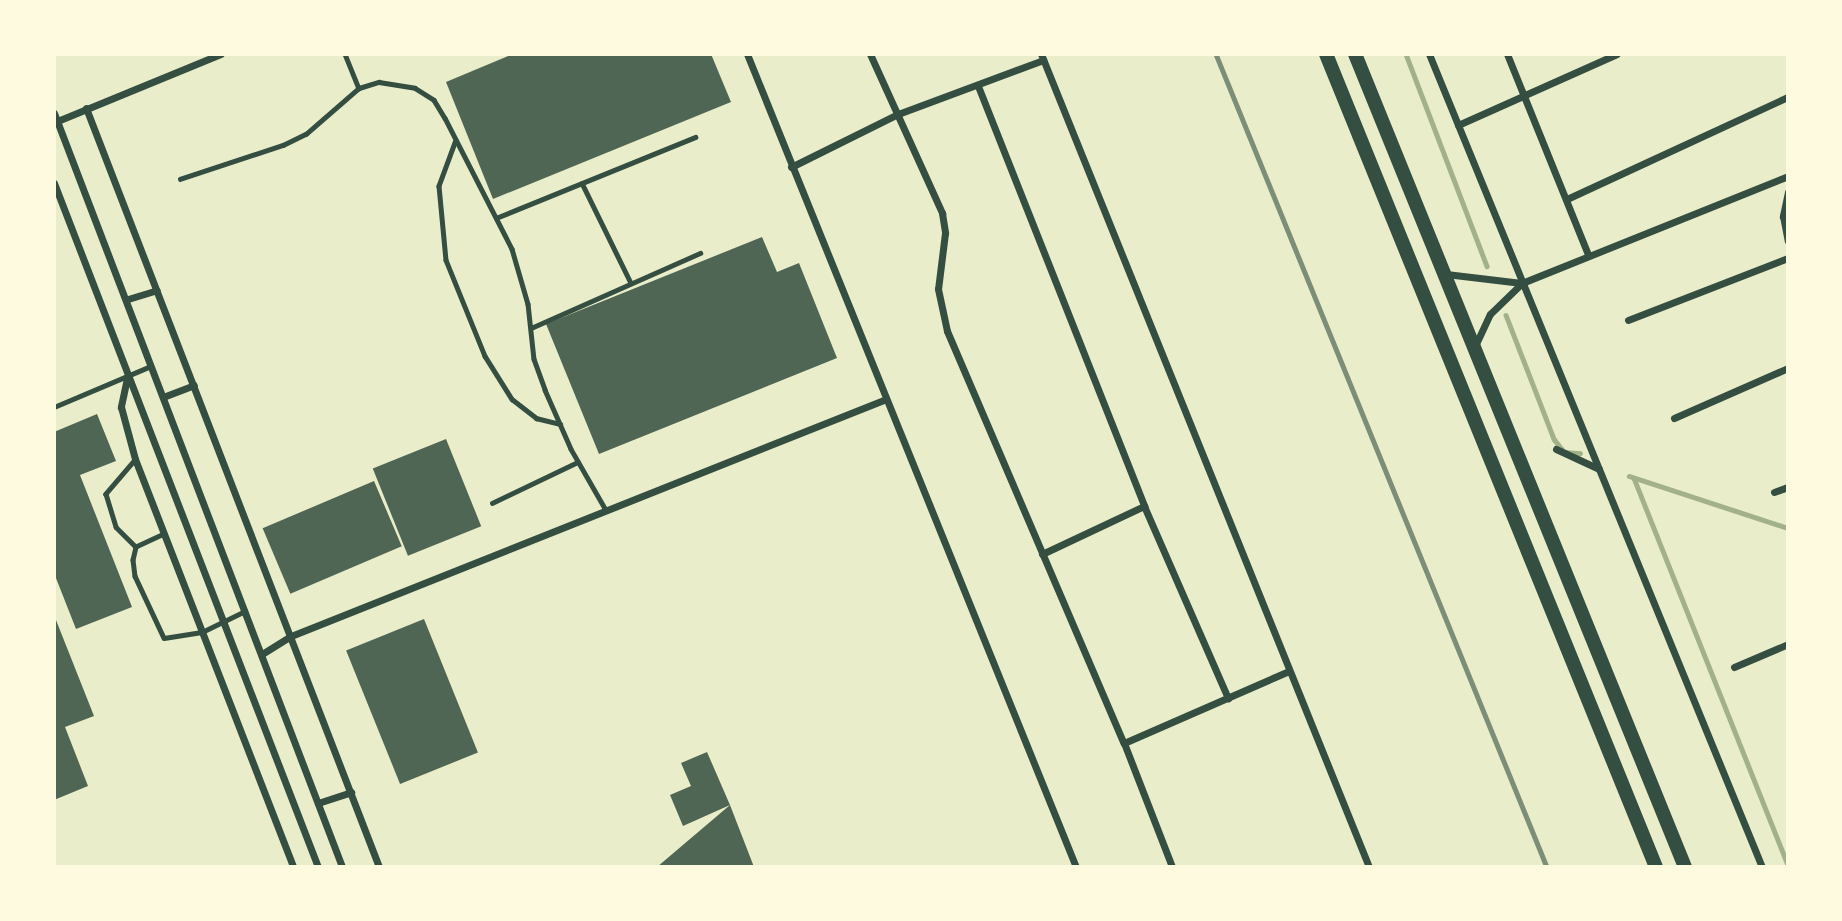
<!DOCTYPE html>
<html>
<head>
<meta charset="utf-8">
<style>
  body { margin:0 }
  #map { position:relative; width:1842px; height:921px; overflow:hidden; background:#e9edc9; font-family:Raleway,sans-serif }
  div>[style] { position:absolute }
  .stream>* { height:4.5px; margin:-2.25px; padding:0 2.25px; transform-origin:2.25px; border-radius:2.25px; background:#a3b18a }
  .building>* { inset:0; background:#4f6655; transform-origin:0 0 }
  .service>* { height:4.5px; margin:-2.25px; padding:0 2.25px; transform-origin:2.25px; border-radius:2.25px; background:#344e41 }
  .minor>* { height:7px; margin:-3.5px; padding:0 3.5px; transform-origin:3.5px; border-radius:3.5px; background:#344e41 }
  .primary>* { height:14px; margin:-7px; padding:0 7px; transform-origin:7px; border-radius:7px; background:#344e41 }
  .rail>* { height:4.5px; margin:-2.25px; padding:0 2.25px; transform-origin:2.25px; border-radius:2.25px; background:#7c8e77 }
  span { translate:-50% -50%; white-space:nowrap; text-align:center; line-height:1.15; -webkit-text-stroke:5px #fefae0; paint-order:stroke }
  .frame { position:absolute; inset:0; border:56px solid #fefae0; pointer-events:none }
</style>
</head>
<body>
<div id="map">
  <div class="stream">
    <div style="left:1406px;top:54px;width:227px;rotate:69.1deg"></div>
    <div style="left:1506px;top:315px;width:133px;rotate:68.8deg"></div>
    <div style="left:1554px;top:439px;width:16px;rotate:52deg"></div>
    <div style="left:1564px;top:452px;width:16px;rotate:4deg"></div>
    <div style="left:1629px;top:476px;width:167px;rotate:18.1deg"></div>
    <div style="left:1634px;top:478px;width:417px;rotate:68.3deg"></div>
  </div>
  <div class="building">
    <div style="clip-path:polygon(513px 54px,711px 54px,731px 102px,493px 199px,446px 82px)"></div>
    <div style="clip-path:polygon(762px 237px,777px 272px,799px 263px,837px 358px,599px 454px,546px 324px)"></div>
    <div style="clip-path:polygon(97px 414px,116px 461px,80px 475px,132px 607px,76px 629px,54px 573px,54px 432px)"></div>
    <div style="left:446px;top:439px;width:94px;height:79px;rotate:68deg"></div>
    <div style="left:374px;top:481px;width:71px;height:121px;rotate:67deg"></div>
    <div style="clip-path:polygon(54px 615px,94px 716px,65px 727px,88px 786px,54px 800px)"></div>
    <div style="left:424px;top:619px;width:144px;height:84px;rotate:68deg"></div>
    <div style="clip-path:polygon(707px 752px,730px 805px,754px 867px,657px 867px,730px 805px,683px 826px,670px 795px,691px 786px,681px 763px)"></div>
  </div>
  <div class="service">
    <div style="left:345px;top:54px;width:37px;rotate:68deg"></div>
    <div style="left:359px;top:88px;width:21px;rotate:-17deg"></div>
    <div style="left:379px;top:82px;width:36px;rotate:9deg"></div>
    <div style="left:415px;top:88px;width:22px;rotate:32deg"></div>
    <div style="left:434px;top:100px;width:21px;rotate:59deg"></div>
    <div style="left:445px;top:118px;width:147px;rotate:62.9deg"></div>
    <div style="left:512px;top:249px;width:57px;rotate:73.8deg"></div>
    <div style="left:528px;top:304px;width:55px;rotate:83.8deg"></div>
    <div style="left:534px;top:359px;width:33px;rotate:70deg"></div>
    <div style="left:545px;top:390px;width:64px;rotate:66.2deg"></div>
    <div style="left:571px;top:449px;width:70px;rotate:60.2deg"></div>
    <div style="left:456px;top:140px;width:49px;rotate:110.3deg"></div>
    <div style="left:439px;top:186px;width:74px;rotate:84.6deg"></div>
    <div style="left:446px;top:260px;width:104px;rotate:67.9deg"></div>
    <div style="left:485px;top:356px;width:51px;rotate:57.9deg"></div>
    <div style="left:512px;top:399px;width:31px;rotate:38deg"></div>
    <div style="left:536px;top:418px;width:25px;rotate:14deg"></div>
    <div style="left:180px;top:179px;width:108px;rotate:-18.3deg"></div>
    <div style="left:283px;top:145px;width:25px;rotate:-26deg"></div>
    <div style="left:306px;top:134px;width:70px;rotate:-41deg"></div>
    <div style="left:582px;top:183px;width:111px;rotate:63.9deg"></div>
    <div style="left:496px;top:218px;width:215px;rotate:-22.1deg"></div>
    <div style="left:531px;top:328px;width:185px;rotate:-23.9deg"></div>
    <div style="left:54px;top:407px;width:105px;rotate:-22.9deg"></div>
    <div style="left:135px;top:460px;width:45px;rotate:130.5deg"></div>
    <div style="left:106px;top:494px;width:34px;rotate:73deg"></div>
    <div style="left:116px;top:527px;width:28px;rotate:45deg"></div>
    <div style="left:492px;top:503px;width:95px;rotate:-25.5deg"></div>
    <div style="left:164px;top:534px;width:31px;rotate:155deg"></div>
    <div style="left:136px;top:547px;width:13px;rotate:103deg"></div>
    <div style="left:133px;top:560px;width:16px;rotate:83deg"></div>
    <div style="left:135px;top:576px;width:68px;rotate:64.9deg"></div>
    <div style="left:164px;top:638px;width:38px;rotate:-9deg"></div>
    <div style="left:202px;top:632px;width:48px;rotate:-26deg"></div>
  </div>
  <div class="minor">
    <div style="left:747px;top:54px;width:877px;rotate:67.97deg"></div>
    <div style="left:870px;top:54px;width:175px;rotate:65.6deg"></div>
    <div style="left:942px;top:213px;width:20px;rotate:81deg"></div>
    <div style="left:945px;top:233px;width:56px;rotate:97.1deg"></div>
    <div style="left:938px;top:289px;width:43px;rotate:77.9deg"></div>
    <div style="left:947px;top:331px;width:448px;rotate:66.8deg"></div>
    <div style="left:1124px;top:743px;width:133px;rotate:68.8deg"></div>
    <div style="left:1041px;top:54px;width:877px;rotate:68.03deg"></div>
    <div style="left:1429px;top:54px;width:879px;rotate:67.73deg"></div>
    <div style="left:1507px;top:54px;width:216px;rotate:68deg"></div>
    <div style="left:978px;top:86px;width:452px;rotate:68.4deg"></div>
    <div style="left:1144px;top:506px;width:210px;rotate:66.4deg"></div>
    <div style="left:86px;top:108px;width:814px;rotate:68.89deg"></div>
    <div style="left:54px;top:113px;width:807px;rotate:69.09deg"></div>
    <div style="left:55px;top:122px;width:179px;rotate:-22.3deg"></div>
    <div style="left:1458px;top:125px;width:174px;rotate:-24.1deg"></div>
    <div style="left:791px;top:167px;width:119px;rotate:-26.4deg"></div>
    <div style="left:898px;top:114px;width:155px;rotate:-20.4deg"></div>
    <div style="left:54px;top:183px;width:733px;rotate:68.9deg"></div>
    <div style="left:1788px;top:192px;width:25px;rotate:102deg"></div>
    <div style="left:1783px;top:216px;width:25px;rotate:79deg"></div>
    <div style="left:1569px;top:198px;width:241px;rotate:-24.8deg"></div>
    <div style="left:1446px;top:274px;width:76px;rotate:6.8deg"></div>
    <div style="left:128px;top:299px;width:30px;rotate:-17deg"></div>
    <div style="left:1628px;top:320px;width:172px;rotate:-21.2deg"></div>
    <div style="left:1475px;top:346px;width:35px;rotate:-65deg"></div>
    <div style="left:1490px;top:314px;width:45px;rotate:-44.1deg"></div>
    <div style="left:1522px;top:283px;width:287px;rotate:-21.9deg"></div>
    <div style="left:127px;top:378px;width:30px;rotate:102deg"></div>
    <div style="left:121px;top:407px;width:54px;rotate:74.9deg"></div>
    <div style="left:135px;top:459px;width:438px;rotate:68.8deg"></div>
    <div style="left:163px;top:397px;width:33px;rotate:-21deg"></div>
    <div style="left:1674px;top:418px;width:124px;rotate:-23.7deg"></div>
    <div style="left:1556px;top:449px;width:47px;rotate:24.9deg"></div>
    <div style="left:1774px;top:492px;width:15px;rotate:-20deg"></div>
    <div style="left:1042px;top:554px;width:113px;rotate:-25.2deg"></div>
    <div style="left:262px;top:654px;width:34px;rotate:-32deg"></div>
    <div style="left:291px;top:636px;width:640px;rotate:-21.72deg"></div>
    <div style="left:1734px;top:667px;width:59px;rotate:-23.1deg"></div>
    <div style="left:1124px;top:743px;width:180px;rotate:-23.6deg"></div>
    <div style="left:318px;top:803px;width:35px;rotate:-18deg"></div>
  </div>
  <div class="primary">
    <div style="left:1326px;top:54px;width:877px;rotate:67.91deg"></div>
    <div style="left:1355px;top:54px;width:877px;rotate:67.91deg"></div>
  </div>
  <div class="rail">
    <div style="left:1216px;top:54px;width:878px;rotate:67.85deg"></div>
  </div>
  <div class="frame"></div>
</div>
</body>
</html>
